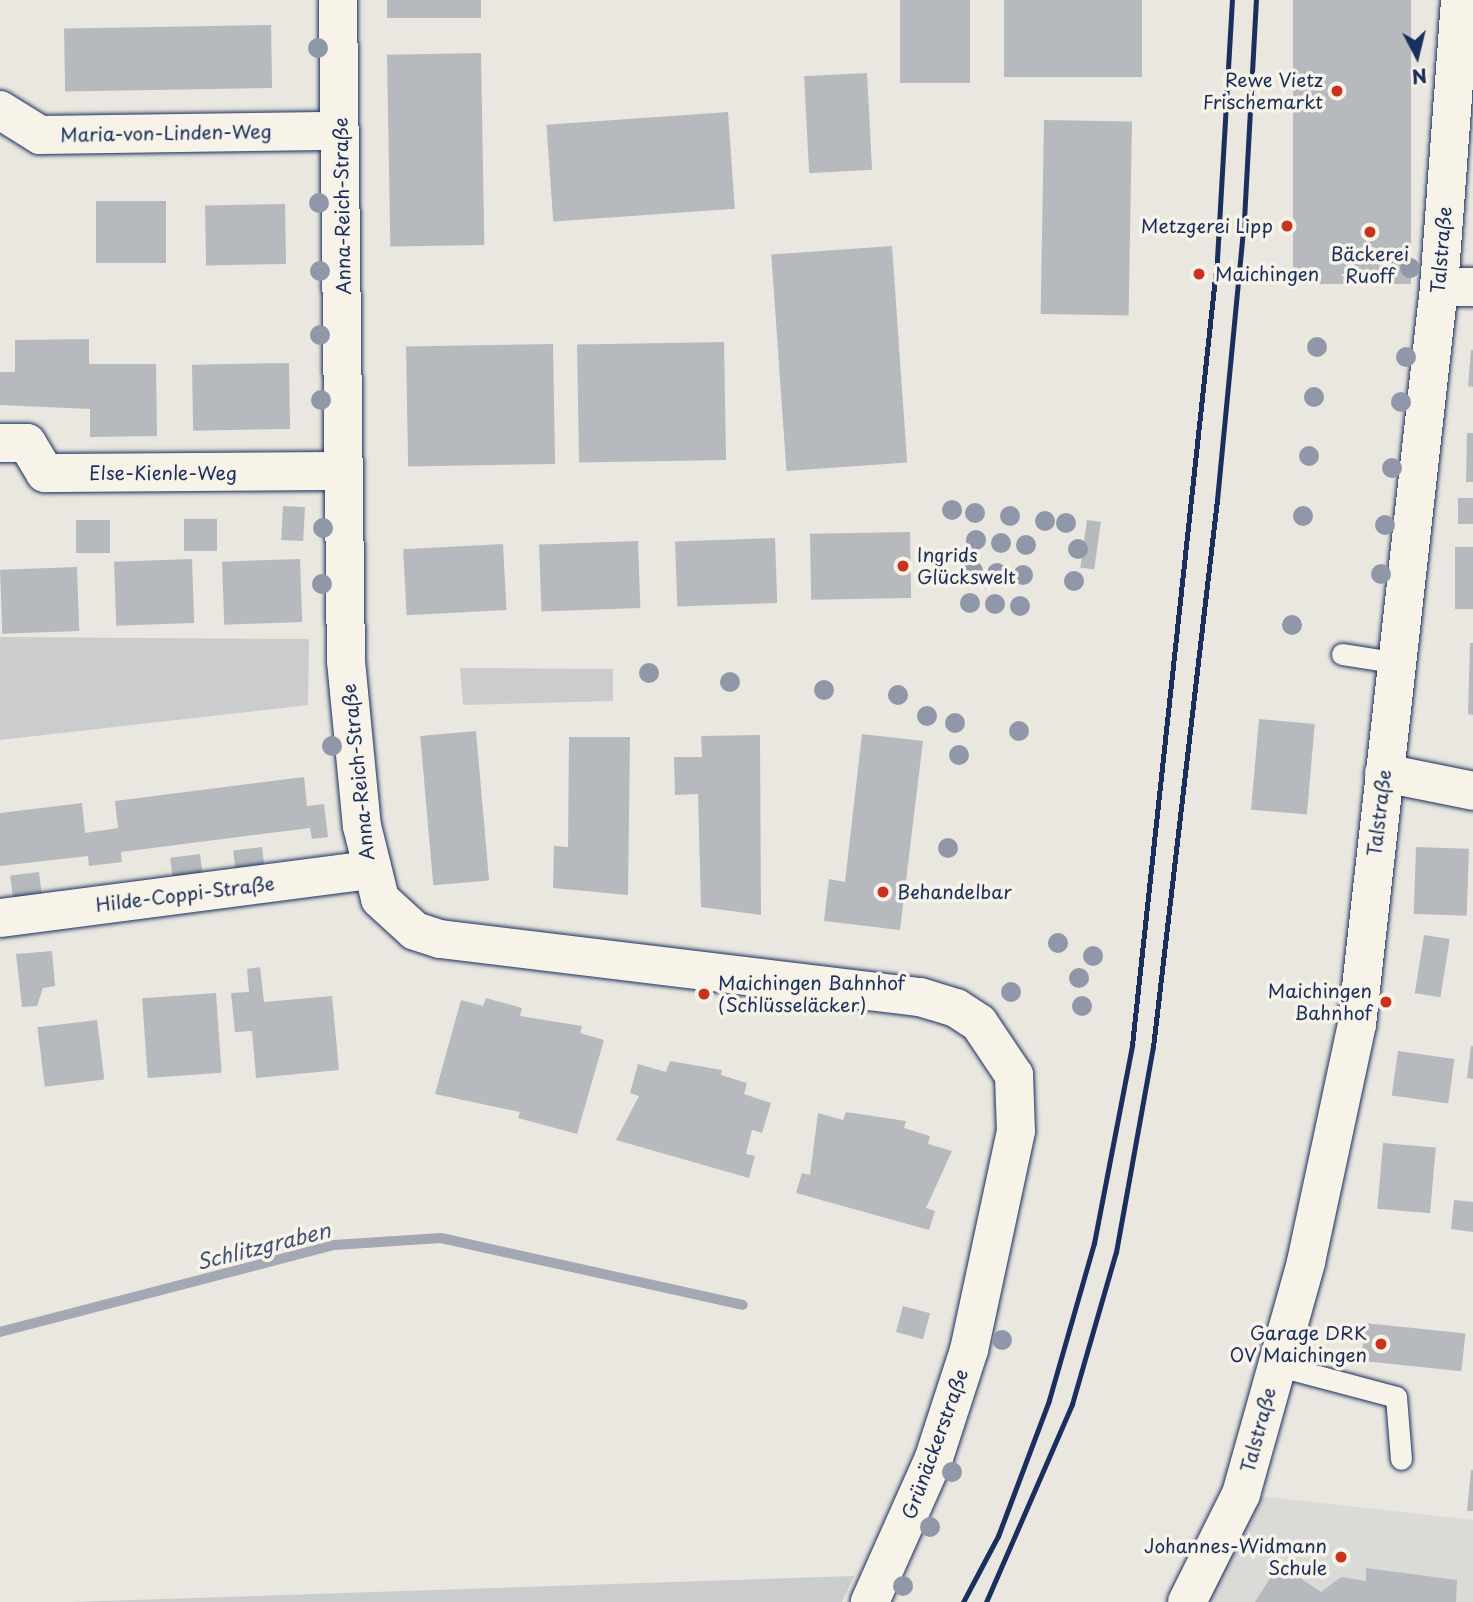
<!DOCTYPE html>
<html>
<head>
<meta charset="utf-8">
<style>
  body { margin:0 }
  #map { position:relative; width:1473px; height:1602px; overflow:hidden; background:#eae7e0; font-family:"Playpen Sans",sans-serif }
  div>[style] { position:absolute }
  .built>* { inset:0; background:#dadad6 }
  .green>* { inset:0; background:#cbcccd }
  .stream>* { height:10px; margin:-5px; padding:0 5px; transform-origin:5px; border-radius:5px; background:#a3a8b4 }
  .building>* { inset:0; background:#b6babf; transform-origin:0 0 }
  .roads { filter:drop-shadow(0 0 2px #1b2f5e) drop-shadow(0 0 2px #1b2f5e) }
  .lane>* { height:21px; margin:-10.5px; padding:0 10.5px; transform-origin:10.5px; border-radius:10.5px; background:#f7f3e8 }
  .street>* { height:38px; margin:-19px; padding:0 19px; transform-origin:19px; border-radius:19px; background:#f7f3e8 }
  .secondary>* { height:38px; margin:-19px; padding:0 19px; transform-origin:19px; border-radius:19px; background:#f7f3e8 }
  .rail>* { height:5px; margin:-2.5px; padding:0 2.5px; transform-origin:2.5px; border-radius:2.5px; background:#1b2f5e }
  .trees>* { width:20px; height:20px; margin:-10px; border-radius:50%; background:#9097a8 }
  .dots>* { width:19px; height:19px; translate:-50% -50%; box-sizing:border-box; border:4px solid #f7f3e8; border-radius:50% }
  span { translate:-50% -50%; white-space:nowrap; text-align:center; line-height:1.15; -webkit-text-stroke:7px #f7f3e8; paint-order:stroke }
  .poi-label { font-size:19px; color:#1b2f5e }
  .right { translate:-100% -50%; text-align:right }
  .left { translate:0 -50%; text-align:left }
  .street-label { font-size:19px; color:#1b2f5e }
  .water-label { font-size:21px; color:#445378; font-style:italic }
  .north { position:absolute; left:1382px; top:21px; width:70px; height:70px; -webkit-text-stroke:5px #f7f3e8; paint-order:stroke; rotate:173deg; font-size:19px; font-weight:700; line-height:28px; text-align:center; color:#1b2f5e }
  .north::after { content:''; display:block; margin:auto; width:24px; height:32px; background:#1b2f5e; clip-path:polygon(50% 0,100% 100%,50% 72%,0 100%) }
</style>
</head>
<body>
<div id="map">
  <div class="built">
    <div style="clip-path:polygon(1241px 1494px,1473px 1520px,1473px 1602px,1187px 1602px)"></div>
  </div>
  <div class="green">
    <div style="clip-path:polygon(0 637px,309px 639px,308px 705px,0 740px)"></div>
    <div style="clip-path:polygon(460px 668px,613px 669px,613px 701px,463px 705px)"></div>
    <div style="clip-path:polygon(854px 1576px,842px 1602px,72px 1602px)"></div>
  </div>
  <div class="stream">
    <div style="left:0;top:1332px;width:345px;rotate:-14.6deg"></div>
    <div style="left:334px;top:1245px;width:107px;rotate:-3.7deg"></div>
    <div style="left:441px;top:1238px;width:309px;rotate:12.5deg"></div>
  </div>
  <div class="building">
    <div style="left:387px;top:0;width:94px;height:18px"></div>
    <div style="left:900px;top:0;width:70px;height:83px"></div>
    <div style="left:1004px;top:0;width:138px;height:77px"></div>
    <div style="left:1293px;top:0;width:118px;height:284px"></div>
    <div style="left:271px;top:25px;width:63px;height:207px;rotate:89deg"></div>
    <div style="left:481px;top:53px;width:192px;height:94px;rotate:89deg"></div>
    <div style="left:867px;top:73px;width:97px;height:63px;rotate:87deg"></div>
    <div style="left:728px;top:112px;width:97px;height:182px;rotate:86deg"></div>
    <div style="left:1044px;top:120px;width:88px;height:194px;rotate:1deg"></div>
    <div style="left:96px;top:201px;width:70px;height:62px"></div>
    <div style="left:285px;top:204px;width:60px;height:80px;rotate:89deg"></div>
    <div style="left:892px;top:246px;width:217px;height:121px;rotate:86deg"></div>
    <div style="clip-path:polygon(89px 339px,89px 364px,156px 364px,157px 436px,90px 437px,90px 409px,0 405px,0 372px,15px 372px,15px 340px)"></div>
    <div style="left:724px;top:342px;width:118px;height:147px;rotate:89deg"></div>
    <div style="left:553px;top:344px;width:120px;height:147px;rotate:89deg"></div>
    <div style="clip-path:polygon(1471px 350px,1473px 350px,1473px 387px,1468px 386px)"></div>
    <div style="left:289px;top:363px;width:66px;height:97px;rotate:89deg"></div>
    <div style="clip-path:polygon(1467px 433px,1473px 433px,1473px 482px,1466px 482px)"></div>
    <div style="left:1458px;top:498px;width:15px;height:26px"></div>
    <div style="left:283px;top:506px;width:22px;height:34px;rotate:3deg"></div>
    <div style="left:184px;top:519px;width:33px;height:32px"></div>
    <div style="left:76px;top:520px;width:34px;height:33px"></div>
    <div style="left:1087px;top:520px;width:14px;height:48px;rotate:8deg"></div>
    <div style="left:910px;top:532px;width:66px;height:100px;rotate:89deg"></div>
    <div style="left:775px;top:538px;width:65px;height:100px;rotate:88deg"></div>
    <div style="left:638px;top:541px;width:67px;height:99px;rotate:88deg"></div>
    <div style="left:503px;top:544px;width:66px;height:100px;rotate:87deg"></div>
    <div style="left:1455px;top:547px;width:18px;height:62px"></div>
    <div style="left:192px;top:559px;width:64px;height:78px;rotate:88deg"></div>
    <div style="left:300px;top:559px;width:63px;height:78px;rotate:88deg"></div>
    <div style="left:77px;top:567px;width:64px;height:77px;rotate:88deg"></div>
    <div style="clip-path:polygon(1470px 643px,1473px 643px,1473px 715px,1468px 714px)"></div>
    <div style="left:1259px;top:719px;width:56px;height:91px;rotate:5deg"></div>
    <div style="left:476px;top:731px;width:150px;height:56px;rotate:85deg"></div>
    <div style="clip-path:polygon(862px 734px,923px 741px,900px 930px,824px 921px,829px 879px,845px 882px)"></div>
    <div style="clip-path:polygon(760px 735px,761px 915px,701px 907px,698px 794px,675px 795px,674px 757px,702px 757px,701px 736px)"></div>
    <div style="clip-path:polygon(569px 737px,630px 737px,628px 895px,553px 888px,554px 846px,568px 847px)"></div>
    <div style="clip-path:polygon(304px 777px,307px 806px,324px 804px,328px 837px,312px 839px,310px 828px,121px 852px,122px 862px,89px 866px,88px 856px,0 866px,0 813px,82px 803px,85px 833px,118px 828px,115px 801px)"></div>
    <div style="left:262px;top:847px;width:23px;height:29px;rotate:83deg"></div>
    <div style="left:1416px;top:847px;width:53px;height:67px;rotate:2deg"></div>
    <div style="left:200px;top:854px;width:23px;height:30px;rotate:83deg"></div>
    <div style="left:39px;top:872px;width:26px;height:29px;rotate:83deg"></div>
    <div style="left:1424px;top:935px;width:26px;height:59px;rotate:9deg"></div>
    <div style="clip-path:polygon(52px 951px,55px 986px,43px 988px,37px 1006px,22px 1007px,16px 954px)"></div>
    <div style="clip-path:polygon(260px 967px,264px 1002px,332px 996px,339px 1070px,256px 1078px,252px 1031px,235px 1032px,231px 993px,249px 992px,247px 969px)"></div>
    <div style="left:216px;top:993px;width:80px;height:74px;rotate:86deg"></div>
    <div style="clip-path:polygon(486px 998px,522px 1008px,520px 1016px,582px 1026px,580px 1033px,604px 1040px,577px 1134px,518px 1118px,520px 1112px,435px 1094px,461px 1000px,483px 1006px)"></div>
    <div style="left:97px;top:1020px;width:60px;height:60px;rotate:83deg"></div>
    <div style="clip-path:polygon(1471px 1046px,1473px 1046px,1473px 1079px,1467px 1078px)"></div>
    <div style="left:1398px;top:1051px;width:57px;height:45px;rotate:8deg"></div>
    <div style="clip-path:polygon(670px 1061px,722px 1070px,721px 1075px,747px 1083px,744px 1094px,771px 1103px,762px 1133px,752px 1130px,746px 1154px,755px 1156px,749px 1178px,616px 1140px,639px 1096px,630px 1093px,638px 1064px,666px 1072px)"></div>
    <div style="clip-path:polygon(846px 1112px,906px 1121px,904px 1128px,930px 1136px,928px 1144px,952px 1151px,926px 1208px,935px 1211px,929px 1230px,796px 1193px,802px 1173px,810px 1175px,818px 1113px,843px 1120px)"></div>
    <div style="left:1383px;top:1143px;width:53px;height:66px;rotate:5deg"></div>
    <div style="clip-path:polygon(1454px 1200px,1473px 1202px,1473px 1232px,1451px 1229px)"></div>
    <div style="left:903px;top:1306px;width:28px;height:27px;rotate:15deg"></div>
    <div style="left:1365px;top:1323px;width:101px;height:38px;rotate:6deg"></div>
    <div style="clip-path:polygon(1471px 1470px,1473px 1470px,1473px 1511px,1467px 1511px)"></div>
    <div style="clip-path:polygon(1279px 1564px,1321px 1592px,1341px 1577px,1366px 1581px,1366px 1568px,1457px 1580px,1456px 1602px,1255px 1602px)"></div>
  </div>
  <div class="roads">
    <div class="lane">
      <div style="left:1342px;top:654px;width:58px;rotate:9deg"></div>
      <div style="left:1276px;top:1365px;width:124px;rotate:14.9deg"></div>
      <div style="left:1396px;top:1397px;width:62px;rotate:85.4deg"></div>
    </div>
    <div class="street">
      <div style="left:338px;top:0;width:661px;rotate:89.31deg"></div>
      <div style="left:346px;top:661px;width:166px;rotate:84.5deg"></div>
      <div style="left:362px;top:826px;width:75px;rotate:76.1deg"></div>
      <div style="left:380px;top:899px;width:47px;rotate:42.4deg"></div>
      <div style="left:415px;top:931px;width:26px;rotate:18deg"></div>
      <div style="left:440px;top:939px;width:483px;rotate:6.9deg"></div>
      <div style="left:920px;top:997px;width:38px;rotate:17deg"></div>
      <div style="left:956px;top:1008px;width:27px;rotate:33deg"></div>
      <div style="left:979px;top:1023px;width:63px;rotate:56.1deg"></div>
      <div style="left:1014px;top:1075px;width:56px;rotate:88deg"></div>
      <div style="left:1016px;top:1131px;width:224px;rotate:102.1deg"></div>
      <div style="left:969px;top:1350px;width:114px;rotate:108deg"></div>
      <div style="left:934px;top:1458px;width:158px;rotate:114deg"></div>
      <div style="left:0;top:110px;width:47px;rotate:32deg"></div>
      <div style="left:40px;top:135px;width:300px;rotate:-0.8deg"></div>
      <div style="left:1439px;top:287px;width:34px"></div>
      <div style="left:0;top:443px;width:27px"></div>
      <div style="left:27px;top:443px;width:35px;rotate:59deg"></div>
      <div style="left:45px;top:473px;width:299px;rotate:-0.4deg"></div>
      <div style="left:1384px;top:773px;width:91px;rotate:11.4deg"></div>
      <div style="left:0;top:918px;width:372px;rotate:-7.4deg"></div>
    </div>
    <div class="secondary">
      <div style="left:1187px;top:1602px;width:121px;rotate:-63.4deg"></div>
      <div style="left:1241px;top:1494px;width:241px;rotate:-74.3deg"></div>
      <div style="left:1306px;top:1262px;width:243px;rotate:-77.9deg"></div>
      <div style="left:1357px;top:1024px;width:742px;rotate:-83.65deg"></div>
      <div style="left:1439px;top:287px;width:288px;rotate:-85.8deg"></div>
    </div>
  </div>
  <div class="rail">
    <div style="left:963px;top:1602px;width:75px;rotate:-62.1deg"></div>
    <div style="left:998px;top:1536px;width:145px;rotate:-69.4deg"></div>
    <div style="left:1049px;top:1400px;width:163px;rotate:-74deg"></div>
    <div style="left:1094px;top:1243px;width:202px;rotate:-79.1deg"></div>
    <div style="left:1132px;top:1045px;width:791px;rotate:-83.83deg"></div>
    <div style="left:1217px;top:259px;width:259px;rotate:-86.7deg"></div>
    <div style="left:986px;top:1602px;width:216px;rotate:-66.5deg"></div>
    <div style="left:1072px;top:1404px;width:158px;rotate:-73.9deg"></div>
    <div style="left:1116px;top:1252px;width:208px;rotate:-79.8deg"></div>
    <div style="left:1153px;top:1047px;width:551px;rotate:-83.33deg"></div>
    <div style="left:1217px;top:500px;width:281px;rotate:-84.5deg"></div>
    <div style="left:1244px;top:220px;width:220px;rotate:-86.9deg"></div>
  </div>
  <div class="trees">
    <div style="left:318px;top:48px"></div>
    <div style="left:319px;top:203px"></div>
    <div style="left:1410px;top:268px"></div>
    <div style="left:320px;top:271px"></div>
    <div style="left:320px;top:335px"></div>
    <div style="left:1317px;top:347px"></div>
    <div style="left:1406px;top:357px"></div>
    <div style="left:1314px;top:397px"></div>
    <div style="left:321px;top:400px"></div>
    <div style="left:1401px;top:402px"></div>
    <div style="left:1309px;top:456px"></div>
    <div style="left:1392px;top:468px"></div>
    <div style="left:952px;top:510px"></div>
    <div style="left:975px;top:513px"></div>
    <div style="left:1010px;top:516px"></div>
    <div style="left:1303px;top:516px"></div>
    <div style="left:1045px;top:521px"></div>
    <div style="left:1066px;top:523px"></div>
    <div style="left:1385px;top:525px"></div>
    <div style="left:323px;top:528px"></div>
    <div style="left:976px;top:540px"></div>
    <div style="left:1001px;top:543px"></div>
    <div style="left:1026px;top:545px"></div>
    <div style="left:1078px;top:549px"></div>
    <div style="left:973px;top:571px"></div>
    <div style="left:997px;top:573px"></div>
    <div style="left:1381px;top:574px"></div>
    <div style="left:1023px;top:575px"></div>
    <div style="left:1074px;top:581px"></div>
    <div style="left:322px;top:584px"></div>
    <div style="left:970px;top:603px"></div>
    <div style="left:995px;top:604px"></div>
    <div style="left:1020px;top:606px"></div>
    <div style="left:1292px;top:625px"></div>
    <div style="left:649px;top:673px"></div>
    <div style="left:730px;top:682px"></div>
    <div style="left:824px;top:690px"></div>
    <div style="left:898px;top:695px"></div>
    <div style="left:927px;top:716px"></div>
    <div style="left:955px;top:723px"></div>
    <div style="left:1019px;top:731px"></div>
    <div style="left:332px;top:746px"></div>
    <div style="left:959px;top:755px"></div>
    <div style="left:948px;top:848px"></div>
    <div style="left:1058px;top:943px"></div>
    <div style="left:1093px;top:956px"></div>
    <div style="left:1079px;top:978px"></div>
    <div style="left:1011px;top:992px"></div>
    <div style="left:1082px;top:1006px"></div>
    <div style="left:1002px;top:1340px"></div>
    <div style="left:952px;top:1472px"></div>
    <div style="left:930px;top:1527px"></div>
    <div style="left:903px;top:1586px"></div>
  </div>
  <div class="dots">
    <div style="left:1337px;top:91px;background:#c8321e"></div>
    <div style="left:1287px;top:226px;background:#c8321e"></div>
    <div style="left:1370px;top:232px;background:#c8321e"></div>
    <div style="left:1199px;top:274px;background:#c8321e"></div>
    <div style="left:903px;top:566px;background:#c8321e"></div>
    <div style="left:883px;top:892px;background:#c8321e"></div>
    <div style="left:704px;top:994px;background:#c8321e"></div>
    <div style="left:1386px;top:1002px;background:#c8321e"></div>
    <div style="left:1381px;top:1344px;background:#c8321e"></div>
    <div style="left:1341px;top:1557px;background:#c8321e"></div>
  </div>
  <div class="poi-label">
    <span class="right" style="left:1323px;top:91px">Rewe Vietz<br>Frischemarkt</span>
    <span class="right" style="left:1273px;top:226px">Metzgerei Lipp</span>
    <span style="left:1370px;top:265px">Bäckerei<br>Ruoff</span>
    <span class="left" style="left:1215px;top:274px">Maichingen</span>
    <span class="left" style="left:917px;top:566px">Ingrids<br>Glückswelt</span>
    <span class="left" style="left:897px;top:892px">Behandelbar</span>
    <span class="left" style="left:718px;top:994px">Maichingen Bahnhof<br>(Schlüsseläcker)</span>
    <span class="right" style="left:1372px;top:1002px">Maichingen<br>Bahnhof</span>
    <span class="right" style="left:1367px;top:1344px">Garage DRK<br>OV Maichingen</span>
    <span class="right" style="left:1327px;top:1557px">Johannes-Widmann<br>Schule</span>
  </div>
  <div class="street-label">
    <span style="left:166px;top:133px;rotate:-1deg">Maria-von-Linden-Weg</span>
    <span style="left:342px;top:206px;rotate:-91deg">Anna-Reich-Straße</span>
    <span style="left:1441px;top:250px;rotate:-85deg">Talstraße</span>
    <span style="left:163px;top:473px">Else-Kienle-Weg</span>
    <span style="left:358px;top:772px;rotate:-96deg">Anna-Reich-Straße</span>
    <span style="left:1379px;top:813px;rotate:-83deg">Talstraße</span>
    <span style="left:185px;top:894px;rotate:-7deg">Hilde-Coppi-Straße</span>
    <span style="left:1258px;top:1430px;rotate:-75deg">Talstraße</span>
    <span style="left:935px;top:1444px;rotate:-70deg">Grünäckerstraße</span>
  </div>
  <div class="water-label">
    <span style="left:263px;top:1245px;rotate:-14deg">Schlitzgraben</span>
  </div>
  <div class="north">N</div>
</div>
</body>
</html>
